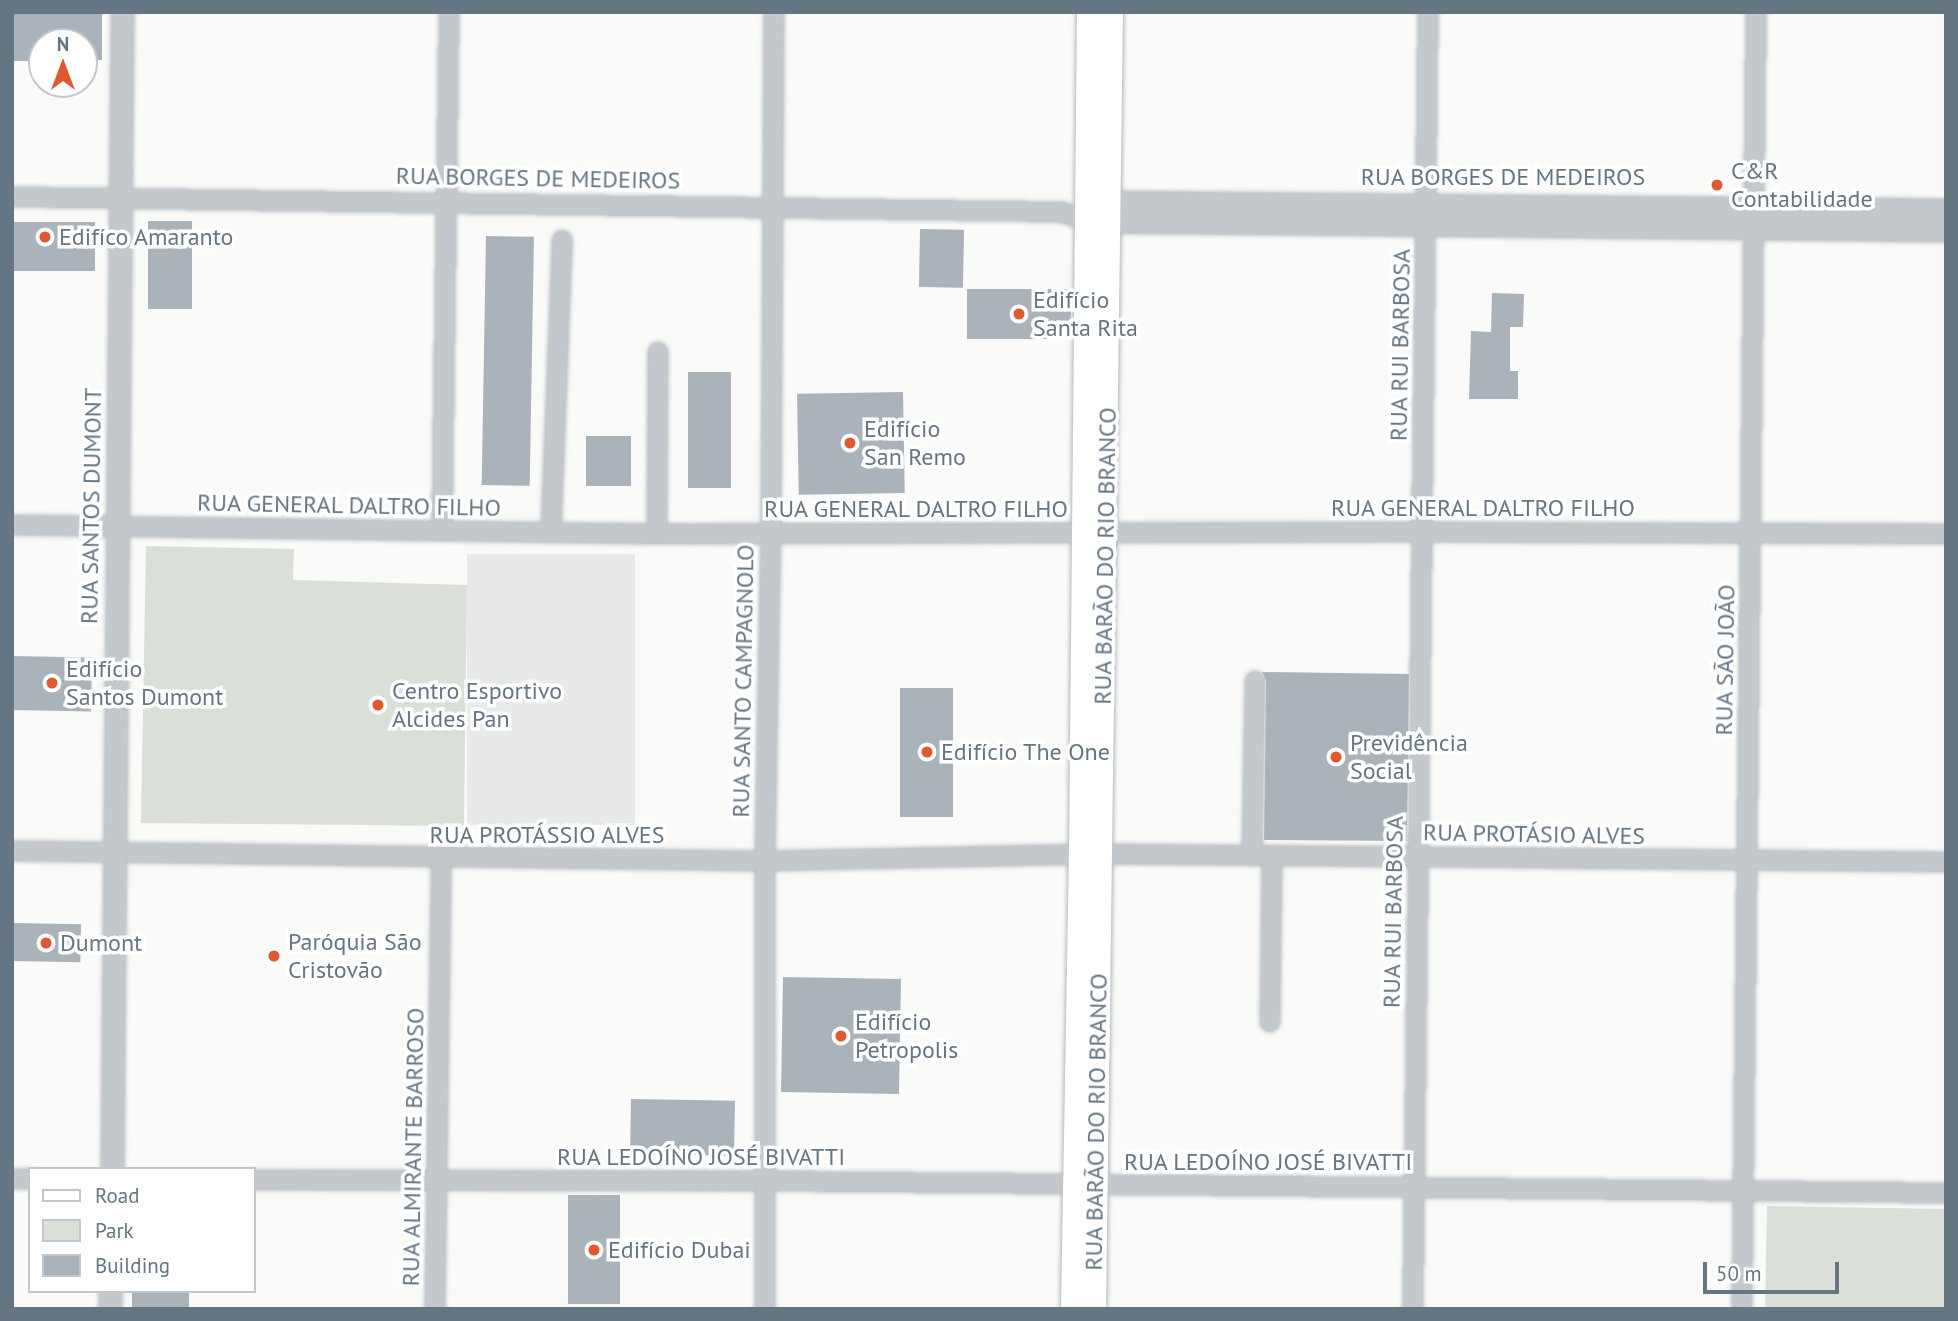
<!DOCTYPE html>
<html>
<head>
<meta charset="utf-8">
<style>
  body { margin:0 }
  #map { position:relative; width:1958px; height:1321px; overflow:hidden; background:#fafaf8; font-family:"PT Sans",sans-serif }
  div>[style] { position:absolute }
  .built>* { inset:0; background:#e8e9e9; transform-origin:0 0 }
  .green>* { inset:0; background:#dadfd7; transform-origin:0 0 }
  .building>* { inset:0; background:#aab3b9; transform-origin:0 0 }
  .roads { filter:drop-shadow(0 0 2px #b3babf) drop-shadow(0 0 2px #b3babf) }
  .minor>* { height:18px; margin:-9px; padding:0 9px; transform-origin:9px; border-radius:9px; background:#c3c8cc }
  .tertiary>* { height:21px; margin:-10.5px; padding:0 10.5px; transform-origin:10.5px; border-radius:10.5px; background:#c3c8cc }
  .secondary>* { height:24px; margin:-12px; padding:0 12px; transform-origin:12px; border-radius:12px; background:#fff }
  .dots>* { width:19px; height:19px; translate:-50% -50%; box-sizing:border-box; border:4px solid #fff; border-radius:50% }
  span { translate:-50% -50%; white-space:nowrap; text-align:center; line-height:1.15; -webkit-text-stroke:7px #fff; paint-order:stroke }
  .poi-label { font-size:24px; color:#657683 }
  .left { translate:0 -50%; text-align:left }
  .street-label { font-size:24px; color:#657683 }
  .frame { position:absolute; inset:0; border:14px solid #657683; pointer-events:none }
  .legend { position:absolute; left:28px; top:1167px; width:228px; height:126px; box-sizing:border-box; background:#fff; border:2px solid #c1c8cd; margin:0; padding:9px 12px; list-style:none; font-size:21px; color:#657683 }
  .legend li { display:flex; align-items:center; gap:14px; height:35px }
  .legend b { width:35px; border:2px solid #c1c8cd }
  .north { position:absolute; left:28px; top:28px; width:70px; height:70px; box-sizing:border-box; background:#fff; border:2px solid #c1c8cd; border-radius:50%; rotate:0deg; font-size:19px; font-weight:700; line-height:28px; text-align:center; color:#657683 }
  .north::after { content:''; display:block; margin:auto; width:24px; height:32px; background:#e4572e; clip-path:polygon(50% 0,100% 100%,50% 72%,0 100%) }
  .scale { position:absolute; left:1703px; top:1262px; width:136px; height:32px; box-sizing:border-box; border:4px solid #657683; border-top:0; padding-left:9px; font-size:21px; line-height:24px; white-space:nowrap; color:#657683; -webkit-text-stroke:5px #fff; paint-order:stroke }
</style>
</head>
<body>
<div id="map">
  <div class="built">
    <div style="left:467px;top:554px;width:168px;height:271px"></div>
  </div>
  <div class="green">
    <div style="clip-path:polygon(146px 546px,294px 549px,293px 580px,467px 585px,464px 826px,141px 823px)"></div>
    <div style="left:1767px;top:1206px;width:179px;height:103px;rotate:1deg"></div>
  </div>
  <div class="building">
    <div style="clip-path:polygon(12px 12px,102px 12px,102px 60px,84px 60px,84px 42px,42px 42px,42px 61px,12px 61px)"></div>
    <div style="left:148px;top:221px;width:44px;height:88px"></div>
    <div style="left:12px;top:222px;width:83px;height:49px"></div>
    <div style="left:920px;top:229px;width:44px;height:58px;rotate:1deg"></div>
    <div style="left:486px;top:236px;width:48px;height:249px;rotate:1deg"></div>
    <div style="left:967px;top:289px;width:104px;height:50px"></div>
    <div style="clip-path:polygon(1492px 293px,1524px 294px,1523px 327px,1510px 327px,1510px 371px,1518px 371px,1518px 399px,1469px 399px,1471px 331px,1491px 332px)"></div>
    <div style="left:688px;top:372px;width:43px;height:116px"></div>
    <div style="left:903px;top:392px;width:101px;height:106px;rotate:89deg"></div>
    <div style="left:586px;top:436px;width:45px;height:50px"></div>
    <div style="left:12px;top:656px;width:80px;height:54px;rotate:1deg"></div>
    <div style="clip-path:polygon(1262px 672px,1409px 674px,1407px 841px,1264px 840px,1266px 681px)"></div>
    <div style="left:900px;top:688px;width:53px;height:129px"></div>
    <div style="left:12px;top:923px;width:69px;height:38px;rotate:1deg"></div>
    <div style="left:783px;top:977px;width:118px;height:115px;rotate:1deg"></div>
    <div style="left:631px;top:1099px;width:104px;height:55px;rotate:1deg"></div>
    <div style="left:568px;top:1195px;width:52px;height:109px"></div>
    <div style="left:132px;top:1291px;width:57px;height:18px"></div>
  </div>
  <div class="roads">
    <div class="minor">
      <div style="left:12px;top:197px;width:1050px;rotate:0.82deg"></div>
      <div style="left:1062px;top:212px;width:26px;rotate:21deg"></div>
      <div style="left:12px;top:525px;width:645px;rotate:0.8deg"></div>
      <div style="left:657px;top:534px;width:766px;rotate:-0.15deg"></div>
      <div style="left:1423px;top:532px;width:523px;rotate:0.22deg"></div>
      <div style="left:442px;top:530px;width:518px;rotate:-89.23deg"></div>
      <div style="left:551px;top:533px;width:293px;rotate:-87.8deg"></div>
      <div style="left:657px;top:534px;width:182px;rotate:-89.7deg"></div>
      <div style="left:12px;top:851px;width:753px;rotate:0.76deg"></div>
      <div style="left:765px;top:861px;width:335px;rotate:-1.2deg"></div>
      <div style="left:1100px;top:854px;width:846px;rotate:0.54deg"></div>
      <div style="left:1252px;top:856px;width:175px;rotate:-89deg"></div>
      <div style="left:1270px;top:1022px;width:166px;rotate:-89.3deg"></div>
      <div style="left:12px;top:1179px;width:18px"></div>
      <div style="left:254px;top:1180px;width:512px;rotate:0.11deg"></div>
      <div style="left:766px;top:1181px;width:1180px;rotate:0.58deg"></div>
      <div style="left:435px;top:1309px;width:450px;rotate:-89.2deg"></div>
      <div style="left:765px;top:1309px;width:448px;rotate:-90deg"></div>
      <div style="left:765px;top:861px;width:328px;rotate:-89deg"></div>
      <div style="left:771px;top:533px;width:521px;rotate:-89.67deg"></div>
      <div style="left:1413px;top:1309px;width:1297px;rotate:-89.34deg"></div>
      <div style="left:1742px;top:1309px;width:1297px;rotate:-89.38deg"></div>
    </div>
    <div class="tertiary">
      <div style="left:1094px;top:202px;width:852px;rotate:0.54deg"></div>
      <div style="left:1092px;top:221px;width:854px;rotate:0.6deg"></div>
      <div style="left:112px;top:1169px;width:1157px;rotate:-89.5deg"></div>
      <div style="left:110px;top:1309px;width:18px;rotate:-90deg"></div>
    </div>
    <div class="secondary">
      <div style="left:1073px;top:1309px;width:454px;rotate:-89deg"></div>
      <div style="left:1081px;top:855px;width:843px;rotate:-89.46deg"></div>
      <div style="left:1094px;top:1309px;width:1297px;rotate:-89.25deg"></div>
    </div>
  </div>
  <div class="dots">
    <div style="left:1717px;top:185px;background:#e4572e"></div>
    <div style="left:45px;top:237px;background:#e4572e"></div>
    <div style="left:1019px;top:314px;background:#e4572e"></div>
    <div style="left:850px;top:443px;background:#e4572e"></div>
    <div style="left:52px;top:683px;background:#e4572e"></div>
    <div style="left:378px;top:705px;background:#e4572e"></div>
    <div style="left:927px;top:752px;background:#e4572e"></div>
    <div style="left:1336px;top:757px;background:#e4572e"></div>
    <div style="left:46px;top:943px;background:#e4572e"></div>
    <div style="left:274px;top:956px;background:#e4572e"></div>
    <div style="left:841px;top:1036px;background:#e4572e"></div>
    <div style="left:594px;top:1250px;background:#e4572e"></div>
  </div>
  <div class="poi-label">
    <span class="left" style="left:1731px;top:185px">C&amp;R<br>Contabilidade</span>
    <span class="left" style="left:59px;top:237px">Edifíco Amaranto</span>
    <span class="left" style="left:1033px;top:314px">Edifício<br>Santa Rita</span>
    <span class="left" style="left:864px;top:443px">Edifício<br>San Remo</span>
    <span class="left" style="left:66px;top:683px">Edifício<br>Santos Dumont</span>
    <span class="left" style="left:392px;top:705px">Centro Esportivo<br>Alcides Pan</span>
    <span class="left" style="left:1350px;top:757px">Previdência<br>Social</span>
    <span class="left" style="left:941px;top:752px">Edifício The One</span>
    <span class="left" style="left:288px;top:956px">Paróquia São<br>Cristovão</span>
    <span class="left" style="left:60px;top:943px">Dumont</span>
    <span class="left" style="left:855px;top:1036px">Edifício<br>Petropolis</span>
    <span class="left" style="left:608px;top:1250px">Edifício Dubai</span>
  </div>
  <div class="street-label">
    <span style="left:1503px;top:177px">RUA BORGES DE MEDEIROS</span>
    <span style="left:538px;top:178px;rotate:1deg">RUA BORGES DE MEDEIROS</span>
    <span style="left:1400px;top:345px;rotate:-89deg">RUA RUI BARBOSA</span>
    <span style="left:349px;top:505px;rotate:1deg">RUA GENERAL DALTRO FILHO</span>
    <span style="left:91px;top:506px;rotate:-89deg">RUA SANTOS DUMONT</span>
    <span style="left:1483px;top:508px">RUA GENERAL DALTRO FILHO</span>
    <span style="left:916px;top:509px">RUA GENERAL DALTRO FILHO</span>
    <span style="left:1105px;top:556px;rotate:-89deg">RUA BARÃO DO RIO BRANCO</span>
    <span style="left:1725px;top:660px;rotate:-89deg">RUA SÃO JOÃO</span>
    <span style="left:743px;top:681px;rotate:-89deg">RUA SANTO CAMPAGNOLO</span>
    <span style="left:1534px;top:834px;rotate:1deg">RUA PROTÁSIO ALVES</span>
    <span style="left:547px;top:835px">RUA PROTÁSSIO ALVES</span>
    <span style="left:1393px;top:912px;rotate:-89deg">RUA RUI BARBOSA</span>
    <span style="left:1096px;top:1122px;rotate:-89deg">RUA BARÃO DO RIO BRANCO</span>
    <span style="left:413px;top:1147px;rotate:-89deg">RUA ALMIRANTE BARROSO</span>
    <span style="left:701px;top:1157px">RUA LEDOÍNO JOSÉ BIVATTI</span>
    <span style="left:1268px;top:1162px">RUA LEDOÍNO JOSÉ BIVATTI</span>
  </div>
  <div class="frame"></div>
  <ul class="legend">
  <li><b style="height:9px;background:#fff"></b>Road</li>
  <li><b style="height:19px;background:#dadfd7"></b>Park</li>
  <li><b style="height:19px;background:#aab3b9"></b>Building</li>
  </ul>
  <div class="north">N</div>
  <div class="scale">50 m</div>
</div>
</body>
</html>
